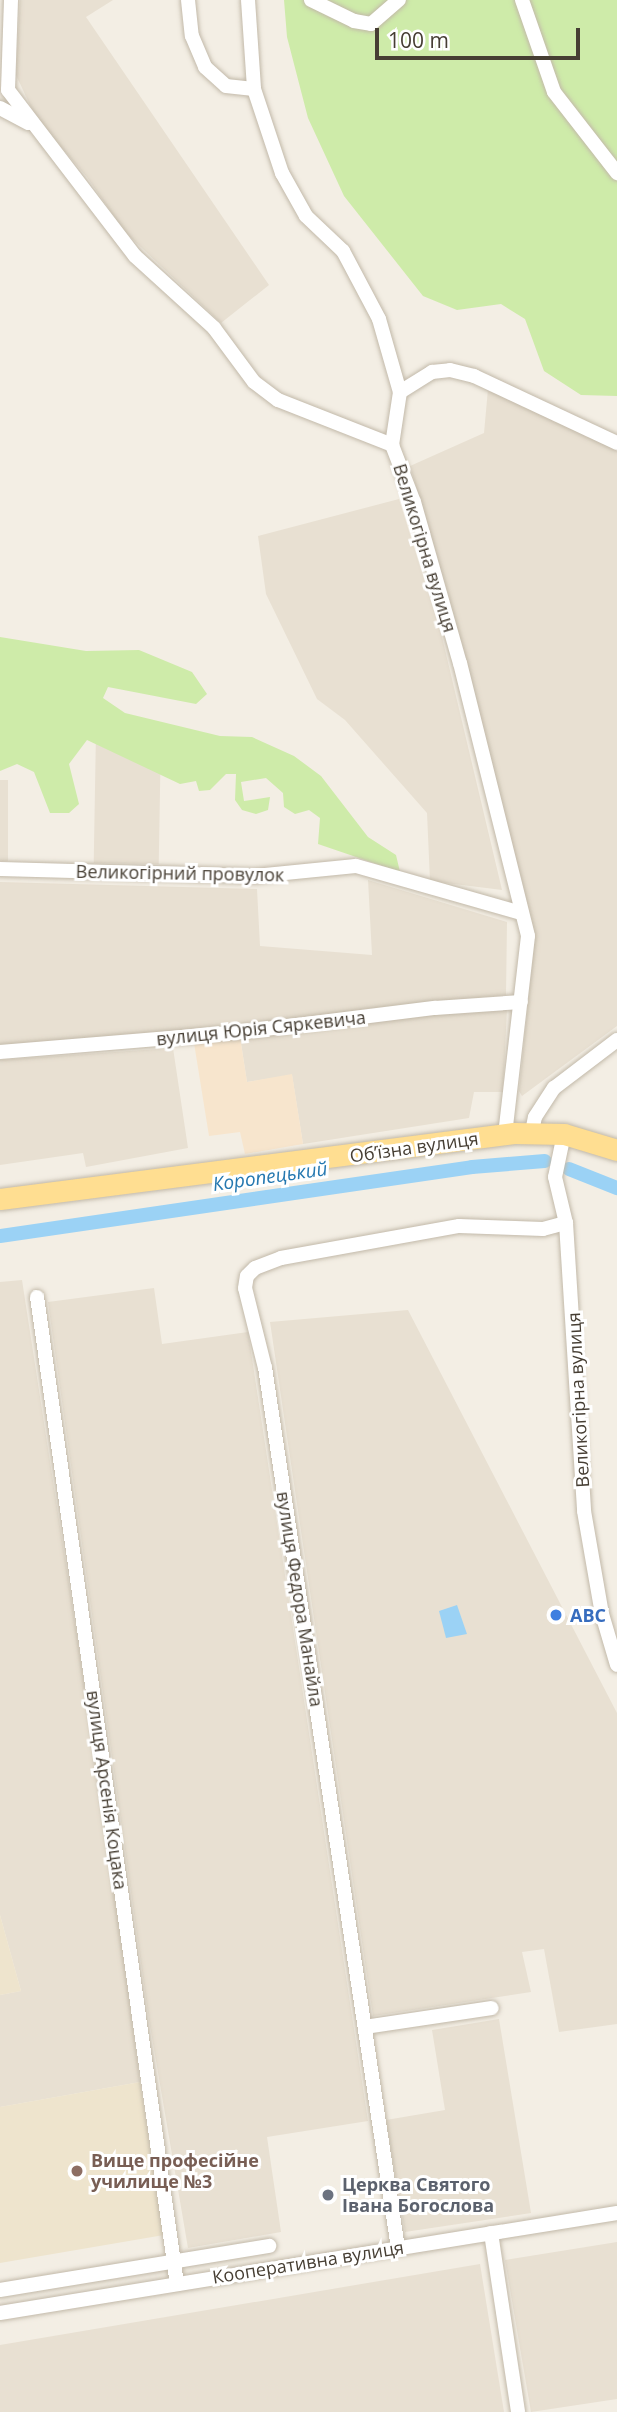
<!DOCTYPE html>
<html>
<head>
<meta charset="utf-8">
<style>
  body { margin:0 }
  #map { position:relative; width:617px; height:2412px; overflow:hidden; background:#f3eee4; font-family:"Open Sans",sans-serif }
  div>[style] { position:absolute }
  .residential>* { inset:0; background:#e8e0d2; transform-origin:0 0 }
  .commercial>* { inset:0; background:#f7e5cd }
  .education>* { inset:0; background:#eee4cd }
  .green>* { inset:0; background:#ceeba9 }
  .water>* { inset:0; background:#9bd2f5 }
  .canal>* { height:14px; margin:-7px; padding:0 7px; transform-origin:7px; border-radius:7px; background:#9bd2f5 }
  .roads { filter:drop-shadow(0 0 2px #c2b9a9) drop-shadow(0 0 2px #c2b9a9) }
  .street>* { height:14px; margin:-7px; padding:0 7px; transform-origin:7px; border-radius:7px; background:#fff }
  .primary>* { height:21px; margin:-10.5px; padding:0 10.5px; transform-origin:10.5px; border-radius:10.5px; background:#ffde91 }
  .dots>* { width:19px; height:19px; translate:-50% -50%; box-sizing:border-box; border:4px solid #fff; border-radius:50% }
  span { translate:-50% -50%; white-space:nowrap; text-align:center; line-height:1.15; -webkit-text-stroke:6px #fff; paint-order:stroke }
  .street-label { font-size:18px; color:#463e33 }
  .shop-label { font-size:18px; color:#366cbe; font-weight:700 }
  .left { translate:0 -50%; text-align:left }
  .education-label { font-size:18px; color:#785e54; font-weight:700 }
  .worship-label { font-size:18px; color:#5b616d; font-weight:700 }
  .water-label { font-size:19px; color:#2578b0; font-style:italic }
  .scale { position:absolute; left:375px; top:28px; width:205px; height:32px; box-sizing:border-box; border:4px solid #463e33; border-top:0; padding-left:9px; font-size:21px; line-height:24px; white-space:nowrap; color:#463e33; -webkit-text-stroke:5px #fff; paint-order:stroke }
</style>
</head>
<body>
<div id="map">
  <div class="residential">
    <div style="clip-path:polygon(20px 0,113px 0,86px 17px,269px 285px,221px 323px,124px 231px,87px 177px,36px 118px,16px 75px)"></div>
    <div style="clip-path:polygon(488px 389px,617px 448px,617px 1026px,522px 1096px,519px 1091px,535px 935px,448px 594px,410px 466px,484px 433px)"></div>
    <div style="clip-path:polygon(399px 499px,442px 637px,502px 890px,430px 881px,427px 813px,345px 720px,317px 699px,266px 594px,258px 536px)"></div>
    <div style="left:96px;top:732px;width:65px;height:131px;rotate:1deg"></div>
    <div style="left:0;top:780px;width:8px;height:81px"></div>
    <div style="clip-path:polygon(368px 880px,507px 922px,506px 995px,174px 1032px,0 1045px,0 882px,257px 889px,260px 946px,372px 955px)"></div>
    <div style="clip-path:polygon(507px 1009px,503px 1092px,474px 1092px,469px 1118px,303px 1144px,292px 1075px,247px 1082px,240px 1037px,416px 1015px)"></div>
    <div style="clip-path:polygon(173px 1048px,188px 1148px,86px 1167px,83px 1153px,0 1165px,0 1060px)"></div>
    <div style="clip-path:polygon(22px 1280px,111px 1857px,140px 2082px,0 2107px,0 1995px,21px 1991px,0 1915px,0 1282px)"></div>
    <div style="clip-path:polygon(154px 1288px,162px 1344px,248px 1332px,368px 2121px,267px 2137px,281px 2232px,188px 2248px,149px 2020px,48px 1302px)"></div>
    <div style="clip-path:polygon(408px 1310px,617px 1713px,617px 2024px,559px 2032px,544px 1949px,522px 1952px,531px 1992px,373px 2016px,270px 1322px)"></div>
    <div style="clip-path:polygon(499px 2019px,531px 2213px,405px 2232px,386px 2120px,445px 2110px,432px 2030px)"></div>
    <div style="clip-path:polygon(617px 2242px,617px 2399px,531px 2412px,505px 2260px)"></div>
    <div style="clip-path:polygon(480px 2264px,504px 2412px,0 2412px,0 2345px)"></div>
  </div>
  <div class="commercial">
    <div style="clip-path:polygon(240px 1037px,247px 1082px,292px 1074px,303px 1144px,245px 1154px,240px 1132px,209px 1136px,194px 1043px)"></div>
  </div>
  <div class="education">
    <div style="clip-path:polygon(0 1915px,21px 1991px,0 1995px)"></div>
    <div style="clip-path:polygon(140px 2082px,164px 2235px,0 2263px,0 2107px)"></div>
  </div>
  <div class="green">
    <div style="clip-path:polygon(284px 0,617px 0,617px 396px,581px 395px,544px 371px,525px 319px,501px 304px,457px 310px,423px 296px,344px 196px,308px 118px,287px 37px)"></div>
    <div style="clip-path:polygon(0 637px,86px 651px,139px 650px,192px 672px,207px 694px,196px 704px,108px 687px,103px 698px,125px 713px,220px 736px,252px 737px,294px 756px,321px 776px,368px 837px,396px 855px,400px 872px,318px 844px,320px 818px,309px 810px,295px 814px,284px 807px,283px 793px,266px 778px,241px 782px,244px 801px,270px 797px,268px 810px,256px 814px,242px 810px,235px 800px,236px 774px,226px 774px,210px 790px,199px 791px,196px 781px,180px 784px,87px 740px,69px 764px,79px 804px,69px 813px,50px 813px,34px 772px,17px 764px,0 771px)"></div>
  </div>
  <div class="water">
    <div style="clip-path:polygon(457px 1605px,467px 1634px,446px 1638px,439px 1611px)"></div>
  </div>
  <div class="canal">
    <div style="left:569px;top:1169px;width:52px;rotate:21.6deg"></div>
    <div style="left:0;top:1236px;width:477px;rotate:-8.3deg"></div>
    <div style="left:472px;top:1167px;width:73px;rotate:-4.7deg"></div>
  </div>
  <div class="roads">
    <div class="street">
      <div style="left:11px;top:0;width:90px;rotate:91.9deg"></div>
      <div style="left:8px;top:90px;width:209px;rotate:52.6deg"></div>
      <div style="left:135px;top:256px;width:107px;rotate:42.3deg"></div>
      <div style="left:214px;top:328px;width:67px;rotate:53.5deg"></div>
      <div style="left:254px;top:382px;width:30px;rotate:37deg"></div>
      <div style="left:278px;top:400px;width:123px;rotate:21.5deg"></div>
      <div style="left:392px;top:445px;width:61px;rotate:68.9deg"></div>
      <div style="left:414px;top:502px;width:167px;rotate:74.1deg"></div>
      <div style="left:460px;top:663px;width:281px;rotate:76deg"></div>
      <div style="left:528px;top:936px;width:199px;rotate:96.6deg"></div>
      <div style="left:188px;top:0;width:36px;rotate:84deg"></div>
      <div style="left:192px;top:36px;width:34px;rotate:67deg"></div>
      <div style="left:205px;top:67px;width:28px;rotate:42deg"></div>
      <div style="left:226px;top:86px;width:28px;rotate:6deg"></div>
      <div style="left:248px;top:0;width:89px;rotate:86.1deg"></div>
      <div style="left:254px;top:89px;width:89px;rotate:71.6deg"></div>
      <div style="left:282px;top:173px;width:49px;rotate:60.8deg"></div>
      <div style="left:306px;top:216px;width:51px;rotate:43.4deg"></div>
      <div style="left:343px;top:251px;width:77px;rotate:62.1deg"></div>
      <div style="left:379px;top:319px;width:76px;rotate:74deg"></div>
      <div style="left:400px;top:392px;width:54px;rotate:98.6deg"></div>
      <div style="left:311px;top:0;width:48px;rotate:26deg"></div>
      <div style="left:354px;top:21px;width:17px;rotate:10deg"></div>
      <div style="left:371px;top:24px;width:37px;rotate:-41deg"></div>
      <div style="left:522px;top:0;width:97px;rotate:70.8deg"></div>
      <div style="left:554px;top:92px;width:103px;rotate:52.1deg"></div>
      <div style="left:0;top:108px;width:32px;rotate:28deg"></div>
      <div style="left:400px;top:392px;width:38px;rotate:-32deg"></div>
      <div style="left:432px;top:372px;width:18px;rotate:-6deg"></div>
      <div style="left:450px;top:370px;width:25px;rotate:14deg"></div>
      <div style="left:474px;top:376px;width:158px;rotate:25.1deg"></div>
      <div style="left:0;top:869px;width:255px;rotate:1.6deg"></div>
      <div style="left:255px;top:876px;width:101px;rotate:-5.7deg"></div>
      <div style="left:356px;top:866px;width:172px;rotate:15.9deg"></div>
      <div style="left:0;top:1052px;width:234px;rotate:-4.7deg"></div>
      <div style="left:233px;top:1033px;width:204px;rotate:-7.1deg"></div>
      <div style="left:435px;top:1008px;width:86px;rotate:-4deg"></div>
      <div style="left:532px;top:1132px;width:15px;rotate:-79deg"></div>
      <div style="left:535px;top:1117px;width:35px;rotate:-57deg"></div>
      <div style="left:554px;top:1088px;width:79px;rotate:-37.3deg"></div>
      <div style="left:564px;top:1134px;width:44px;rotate:101.8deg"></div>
      <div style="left:555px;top:1177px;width:47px;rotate:76.6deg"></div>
      <div style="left:566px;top:1223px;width:289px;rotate:86.4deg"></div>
      <div style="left:584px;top:1511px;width:105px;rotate:80.1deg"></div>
      <div style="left:602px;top:1614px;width:53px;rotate:73.6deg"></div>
      <div style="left:37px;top:1297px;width:997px;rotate:81.93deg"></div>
      <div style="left:365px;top:2027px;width:128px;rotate:-8.5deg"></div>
      <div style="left:491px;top:2233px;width:181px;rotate:81.4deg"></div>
      <div style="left:398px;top:2248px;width:890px;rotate:-98.59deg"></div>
      <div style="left:265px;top:1368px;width:82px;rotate:-104deg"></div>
      <div style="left:245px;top:1288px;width:12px;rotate:-81deg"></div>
      <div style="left:247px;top:1276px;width:11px;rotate:-45deg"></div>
      <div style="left:255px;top:1268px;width:28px;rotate:-21deg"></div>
      <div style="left:281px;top:1258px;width:181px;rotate:-10.2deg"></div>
      <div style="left:459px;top:1226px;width:84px;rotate:2deg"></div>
      <div style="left:543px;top:1229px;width:24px;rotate:-15deg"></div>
      <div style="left:0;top:2290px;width:273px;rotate:-9.3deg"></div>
      <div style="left:0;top:2313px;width:625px;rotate:-9.21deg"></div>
    </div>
    <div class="primary">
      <div style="left:0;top:1199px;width:518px;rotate:-7.32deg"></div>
      <div style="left:514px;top:1133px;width:50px;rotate:1.1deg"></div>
      <div style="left:564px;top:1134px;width:55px;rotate:16.8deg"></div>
    </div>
  </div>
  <div class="dots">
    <div style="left:556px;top:1615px;background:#3f7fe0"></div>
    <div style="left:77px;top:2171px;background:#8d6e63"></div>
    <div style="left:328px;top:2195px;background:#6b7280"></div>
  </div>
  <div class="street-label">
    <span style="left:425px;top:548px;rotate:73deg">Великогірна вулиця</span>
    <span style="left:180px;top:873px;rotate:1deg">Великогірний провулок</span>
    <span style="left:261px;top:1028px;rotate:-6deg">вулиця Юрія Сяркевича</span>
    <span style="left:414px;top:1147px;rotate:-8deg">Обʼїзна вулиця</span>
    <span style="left:578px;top:1400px;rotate:-93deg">Великогірна вулиця</span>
    <span style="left:300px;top:1599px;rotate:81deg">вулиця Федора Манайла</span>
    <span style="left:107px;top:1790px;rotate:82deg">вулиця Арсенія Коцака</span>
    <span style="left:308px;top:2262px;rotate:-9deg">Кооперативна вулиця</span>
  </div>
  <div class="shop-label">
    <span class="left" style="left:570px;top:1615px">АВС</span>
  </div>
  <div class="education-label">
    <span class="left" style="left:91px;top:2171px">Вище професійне<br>училище №3</span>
  </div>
  <div class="worship-label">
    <span class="left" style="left:342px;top:2195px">Церква Святого<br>Івана Богослова</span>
  </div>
  <div class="water-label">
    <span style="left:270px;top:1177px;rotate:-8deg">Коропецький</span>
  </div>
  <div class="scale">100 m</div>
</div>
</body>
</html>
